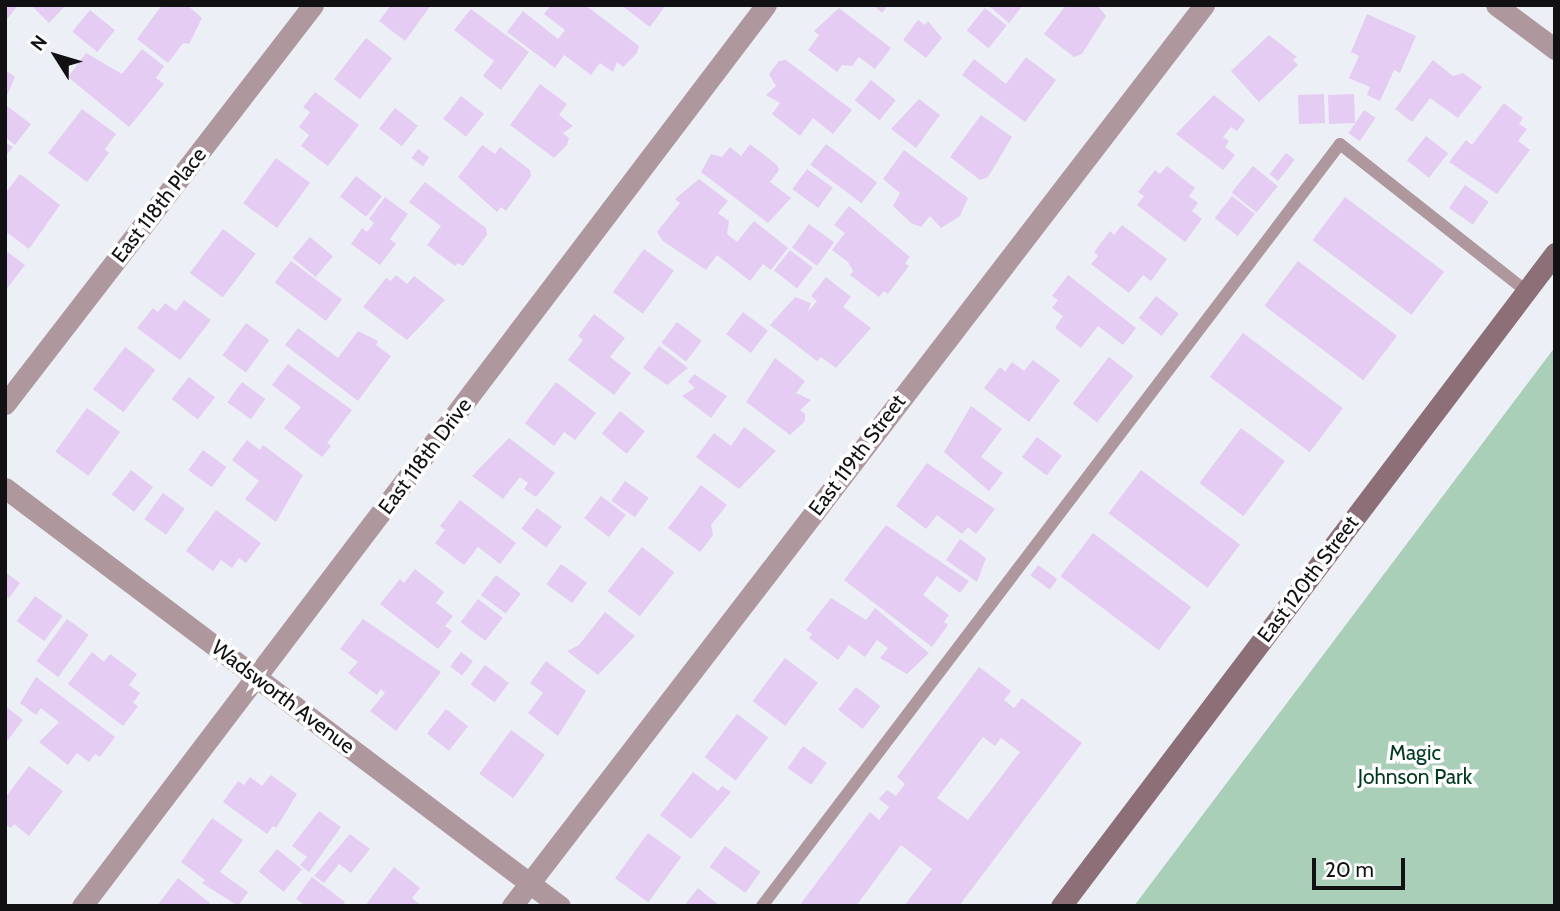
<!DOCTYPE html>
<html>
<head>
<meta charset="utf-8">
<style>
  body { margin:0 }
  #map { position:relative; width:1560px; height:911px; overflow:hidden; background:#edeff6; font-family:Cabin,sans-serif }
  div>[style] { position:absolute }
  .green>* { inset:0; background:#aacfb8 }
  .building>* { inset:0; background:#e4ccf2; transform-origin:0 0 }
  .lane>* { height:12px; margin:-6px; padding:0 6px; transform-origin:6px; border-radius:6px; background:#ae989e }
  .street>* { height:21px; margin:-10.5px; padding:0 10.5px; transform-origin:10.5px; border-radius:10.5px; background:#ae989e }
  .secondary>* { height:21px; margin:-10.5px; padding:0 10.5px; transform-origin:10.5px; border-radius:10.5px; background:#8d6f77 }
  span { translate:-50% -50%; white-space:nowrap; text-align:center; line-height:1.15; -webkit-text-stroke:7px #fff; paint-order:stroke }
  .street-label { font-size:21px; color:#111114 }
  .park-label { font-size:21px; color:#003820 }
  .frame { position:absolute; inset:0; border:7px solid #111114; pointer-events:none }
  .north { position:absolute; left:21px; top:21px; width:70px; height:70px; -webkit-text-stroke:5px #fff; paint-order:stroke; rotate:307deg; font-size:19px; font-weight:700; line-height:28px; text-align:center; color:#111114 }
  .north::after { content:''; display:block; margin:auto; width:24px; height:32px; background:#111114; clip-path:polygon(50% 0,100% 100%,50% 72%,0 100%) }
  .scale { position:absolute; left:1312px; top:858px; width:93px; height:32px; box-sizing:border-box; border:4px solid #111114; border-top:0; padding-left:9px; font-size:21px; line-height:24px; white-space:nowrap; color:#111114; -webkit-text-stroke:5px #fff; paint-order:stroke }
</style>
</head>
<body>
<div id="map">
  <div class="green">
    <div style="clip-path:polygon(1555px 347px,1555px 906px,1134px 906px)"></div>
  </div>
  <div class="building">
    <div style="clip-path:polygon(5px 5px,18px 5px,5px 22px)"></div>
    <div style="clip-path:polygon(31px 5px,66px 5px,49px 23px)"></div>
    <div style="clip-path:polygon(162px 5px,187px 5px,202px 18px,189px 44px,183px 43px,168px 63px,137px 39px)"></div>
    <div style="clip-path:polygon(391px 5px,431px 5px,405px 41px,379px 21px)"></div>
    <div style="clip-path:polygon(551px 5px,585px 5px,639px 46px,637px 53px,623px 67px,617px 62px,613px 72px,600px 63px,591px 75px,564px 55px,555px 68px,507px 32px,523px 11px,558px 39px,565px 30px,544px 14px)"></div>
    <div style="clip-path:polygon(621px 5px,666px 5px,650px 27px)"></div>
    <div style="clip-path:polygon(873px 5px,888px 5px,882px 13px)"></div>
    <div style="clip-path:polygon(988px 5px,1023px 5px,1009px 23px)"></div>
    <div style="clip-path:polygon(1066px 5px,1097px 5px,1106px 16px,1082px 54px,1074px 57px,1044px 34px)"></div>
    <div style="clip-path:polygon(839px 8px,891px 48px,875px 69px,859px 57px,852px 66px,842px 65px,837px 72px,808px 50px,819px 35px,814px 31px)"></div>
    <div style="left:985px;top:8px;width:28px;height:29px;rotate:39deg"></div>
    <div style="clip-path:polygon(471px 9px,529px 52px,501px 90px,483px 76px,494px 61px,454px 30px)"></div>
    <div style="left:90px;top:10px;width:32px;height:28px;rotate:39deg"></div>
    <div style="clip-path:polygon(1367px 14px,1416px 36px,1400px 73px,1394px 70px,1380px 101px,1367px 95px,1370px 87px,1349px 78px,1359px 56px,1351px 52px)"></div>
    <div style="clip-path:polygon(918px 20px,925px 25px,928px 21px,942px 38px,926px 58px,903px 40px)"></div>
    <div style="clip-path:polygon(1269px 35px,1297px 57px,1293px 60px,1298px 65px,1259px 102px,1231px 71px)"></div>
    <div style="left:366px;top:38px;width:33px;height:52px;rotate:38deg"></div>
    <div style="clip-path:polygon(142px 49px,164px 66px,156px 78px,164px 84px,129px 127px,68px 77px,86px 53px,122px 74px)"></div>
    <div style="clip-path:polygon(1026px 57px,1056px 80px,1025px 122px,962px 75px,974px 59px,1006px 84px)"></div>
    <div style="clip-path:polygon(786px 60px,852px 110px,833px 134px,813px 118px,800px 136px,772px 114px,780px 103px,766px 95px,776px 86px,769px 74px,779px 61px)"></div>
    <div style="clip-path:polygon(1433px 60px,1453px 76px,1463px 73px,1482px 87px,1458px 118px,1430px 98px,1412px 122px,1395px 109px)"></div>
    <div style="clip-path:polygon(5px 70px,15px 77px,5px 100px)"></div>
    <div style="left:871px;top:80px;width:32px;height:26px;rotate:39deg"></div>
    <div style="clip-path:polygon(540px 84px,567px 104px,559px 115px,573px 126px,563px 133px,569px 138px,567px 145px,554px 158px,510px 125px)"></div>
    <div style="clip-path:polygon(315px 92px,359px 125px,328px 166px,301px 146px,309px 135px,299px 127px,310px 112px,303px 107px)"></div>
    <div style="left:1324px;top:94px;width:29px;height:26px;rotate:88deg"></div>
    <div style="left:1354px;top:94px;width:29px;height:26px;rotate:88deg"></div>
    <div style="clip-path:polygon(1214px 95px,1245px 120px,1237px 131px,1231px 127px,1223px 137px,1229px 141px,1225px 147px,1235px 155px,1223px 170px,1176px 134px)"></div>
    <div style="left:461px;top:96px;width:29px;height:29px;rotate:38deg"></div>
    <div style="clip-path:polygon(919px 99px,940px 115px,916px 148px,891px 129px)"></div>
    <div style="clip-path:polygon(1504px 103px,1523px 118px,1519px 124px,1527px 129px,1518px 141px,1530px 150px,1497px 194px,1449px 162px,1466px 140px,1472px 145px)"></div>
    <div style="clip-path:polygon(7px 106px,31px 124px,15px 145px,5px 137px)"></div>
    <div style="left:395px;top:108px;width:29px;height:26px;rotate:38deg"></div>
    <div style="clip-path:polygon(82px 109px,116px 134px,105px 149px,109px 153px,87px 182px,48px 153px)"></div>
    <div style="left:1364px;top:110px;width:14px;height:28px;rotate:34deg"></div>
    <div style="clip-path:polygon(981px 115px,1012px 137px,988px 177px,980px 180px,950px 157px)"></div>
    <div style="left:1426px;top:136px;width:28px;height:31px;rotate:38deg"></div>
    <div style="clip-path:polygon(5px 142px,13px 147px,5px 157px)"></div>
    <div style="clip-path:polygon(750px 144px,777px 165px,779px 170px,770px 182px,791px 198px,768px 223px,701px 172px,711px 154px,722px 157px,730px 147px,741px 156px)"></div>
    <div style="left:826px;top:144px;width:64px;height:26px;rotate:37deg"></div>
    <div style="clip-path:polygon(482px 145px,495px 154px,500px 147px,530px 170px,531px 176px,506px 211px,501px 207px,497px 212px,458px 177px)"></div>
    <div style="left:418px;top:149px;width:14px;height:11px;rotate:36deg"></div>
    <div style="clip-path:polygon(904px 150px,968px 198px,960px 216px,941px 228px,930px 216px,921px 227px,911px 223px,893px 206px,900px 193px,883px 179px)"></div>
    <div style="left:1286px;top:153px;width:11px;height:27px;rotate:38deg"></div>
    <div style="left:276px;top:158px;width:42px;height:56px;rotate:36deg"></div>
    <div style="clip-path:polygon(1167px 166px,1195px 188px,1189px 196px,1198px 203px,1192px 211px,1202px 219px,1185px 242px,1137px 205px,1144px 196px,1138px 192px,1155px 170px,1160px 174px)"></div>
    <div style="left:1253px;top:166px;width:32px;height:34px;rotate:39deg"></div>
    <div style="left:807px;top:169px;width:32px;height:25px;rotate:36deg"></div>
    <div style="clip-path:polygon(20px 174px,60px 205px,29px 249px,5px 231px,5px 194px)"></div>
    <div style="left:356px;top:176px;width:33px;height:26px;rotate:38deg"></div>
    <div style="clip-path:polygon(699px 179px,728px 201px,718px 213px,729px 221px,727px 234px,737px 242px,754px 221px,788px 248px,771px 270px,763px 264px,750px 281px,717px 255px,706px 270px,663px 241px,657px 232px,680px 203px,675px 199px)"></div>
    <div style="clip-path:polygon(425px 182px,486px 228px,487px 235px,463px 266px,458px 263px,455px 266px,427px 245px,441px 226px,409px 202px)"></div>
    <div style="left:1465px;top:185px;width:29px;height:28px;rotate:35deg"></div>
    <div style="left:1232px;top:196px;width:29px;height:28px;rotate:38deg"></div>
    <div style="clip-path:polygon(385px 197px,408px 214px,390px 239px,396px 244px,380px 265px,351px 244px,362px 228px,367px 232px,374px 223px,369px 219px)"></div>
    <div style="left:1345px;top:197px;width:124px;height:54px;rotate:37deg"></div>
    <div style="clip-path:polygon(849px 206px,910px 257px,905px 263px,909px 266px,888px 294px,884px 291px,879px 297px,850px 275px,853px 271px,848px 262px,832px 250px,845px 233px,834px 225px)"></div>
    <div style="left:809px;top:224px;width:31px;height:29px;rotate:36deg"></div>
    <div style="clip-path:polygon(1122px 225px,1167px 259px,1151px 281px,1143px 275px,1129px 293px,1091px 264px,1098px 256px,1094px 252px,1110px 231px,1114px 235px)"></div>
    <div style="left:223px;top:229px;width:41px;height:55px;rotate:37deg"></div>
    <div style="left:310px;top:237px;width:30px;height:27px;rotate:40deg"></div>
    <div style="left:644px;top:249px;width:37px;height:53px;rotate:36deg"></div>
    <div style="clip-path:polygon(5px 250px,25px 265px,5px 291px)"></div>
    <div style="left:790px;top:250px;width:29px;height:26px;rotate:38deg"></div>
    <div style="left:291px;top:261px;width:64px;height:27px;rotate:37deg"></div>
    <div style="left:1298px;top:261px;width:124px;height:56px;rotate:37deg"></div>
    <div style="clip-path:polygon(396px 275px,407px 284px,414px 276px,445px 300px,407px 340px,363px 307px,386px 278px,391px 281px)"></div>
    <div style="clip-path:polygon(1068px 275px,1136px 328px,1123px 345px,1098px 326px,1081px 348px,1055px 328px,1063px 316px,1052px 308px,1058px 300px,1052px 296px)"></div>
    <div style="clip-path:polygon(826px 277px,851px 297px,843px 307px,871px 328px,836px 368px,821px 357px,817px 361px,770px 325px,795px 297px,811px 303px,808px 312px,817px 301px,811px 296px)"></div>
    <div style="left:1156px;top:296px;width:29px;height:28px;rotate:38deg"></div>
    <div style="clip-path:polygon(184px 300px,211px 320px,180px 360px,137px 328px,153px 308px,158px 312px,165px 303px,176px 311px)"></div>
    <div style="left:743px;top:312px;width:31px;height:28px;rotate:37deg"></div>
    <div style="clip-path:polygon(594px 314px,625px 338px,610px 357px,631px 373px,614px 395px,568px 360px,583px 340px,578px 336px)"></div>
    <div style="left:677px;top:322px;width:31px;height:26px;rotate:37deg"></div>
    <div style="left:246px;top:323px;width:29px;height:40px;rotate:36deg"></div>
    <div style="clip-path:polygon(298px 328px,338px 358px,358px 331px,378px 341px,376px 345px,391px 356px,358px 401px,285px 345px)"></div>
    <div style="left:1243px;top:333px;width:125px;height:55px;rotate:37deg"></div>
    <div style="clip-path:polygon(659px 346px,688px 368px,667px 385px,643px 368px)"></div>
    <div style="left:125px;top:347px;width:38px;height:53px;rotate:37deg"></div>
    <div style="left:1109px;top:357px;width:31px;height:59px;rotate:38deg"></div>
    <div style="clip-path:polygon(775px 358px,805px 381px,796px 393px,811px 400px,800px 410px,805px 414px,805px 421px,790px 435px,746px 402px)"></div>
    <div style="clip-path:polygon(1033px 360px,1060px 380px,1029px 422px,984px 388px,1000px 367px,1005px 372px,1012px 362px,1024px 371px)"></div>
    <div style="clip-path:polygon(288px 364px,352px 410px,327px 443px,331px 446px,322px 457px,284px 428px,301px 407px,272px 385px)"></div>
    <div style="clip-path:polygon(694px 374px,727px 396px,711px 418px,682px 396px,695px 388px,688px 382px)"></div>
    <div style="left:189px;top:377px;width:33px;height:28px;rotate:38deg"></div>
    <div style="left:242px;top:382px;width:29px;height:25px;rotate:36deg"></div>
    <div style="clip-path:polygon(556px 382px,596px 413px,575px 440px,564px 432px,554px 446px,525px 423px)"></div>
    <div style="clip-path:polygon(971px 406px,1002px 429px,981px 457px,1003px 473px,989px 491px,944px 452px)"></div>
    <div style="left:87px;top:408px;width:41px;height:54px;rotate:36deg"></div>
    <div style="left:620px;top:411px;width:32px;height:29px;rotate:39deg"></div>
    <div style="clip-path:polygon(744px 427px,776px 451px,739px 489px,696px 457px,714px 433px,731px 446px)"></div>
    <div style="left:1241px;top:428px;width:55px;height:69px;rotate:37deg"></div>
    <div style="left:1037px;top:437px;width:31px;height:25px;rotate:37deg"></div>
    <div style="clip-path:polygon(509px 438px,555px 473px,536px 497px,524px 489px,528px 483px,520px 477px,503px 499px,472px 476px)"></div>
    <div style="clip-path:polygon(247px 440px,260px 450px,263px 445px,303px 475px,276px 522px,245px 499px,259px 481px,232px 460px)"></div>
    <div style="left:203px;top:450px;width:29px;height:25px;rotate:36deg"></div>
    <div style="clip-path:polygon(927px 463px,995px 509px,976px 534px,968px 527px,962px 534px,937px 515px,926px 529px,896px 506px)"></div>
    <div style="left:131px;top:470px;width:28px;height:31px;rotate:38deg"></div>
    <div style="left:1141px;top:470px;width:124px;height:54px;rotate:37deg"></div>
    <div style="left:625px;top:481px;width:29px;height:24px;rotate:35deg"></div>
    <div style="clip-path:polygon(701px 485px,727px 505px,711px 525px,713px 535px,700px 552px,668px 528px)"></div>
    <div style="left:163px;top:493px;width:27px;height:32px;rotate:36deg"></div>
    <div style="left:601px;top:496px;width:31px;height:28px;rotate:37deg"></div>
    <div style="clip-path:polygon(460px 500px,516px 543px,500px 564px,478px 547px,464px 565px,435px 543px,445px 530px,440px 526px)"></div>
    <div style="left:537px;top:508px;width:31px;height:26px;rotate:37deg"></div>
    <div style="clip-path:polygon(216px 510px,261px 543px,246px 563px,239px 558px,232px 568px,221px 560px,213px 571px,186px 551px)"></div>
    <div style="clip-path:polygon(886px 525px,969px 581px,960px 593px,937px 576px,923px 595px,949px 615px,944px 622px,948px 625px,932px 647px,844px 580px)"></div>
    <div style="left:1093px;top:533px;width:123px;height:54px;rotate:37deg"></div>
    <div style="clip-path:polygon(960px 539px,986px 558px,977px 582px,946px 560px)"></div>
    <div style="left:642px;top:547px;width:41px;height:56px;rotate:38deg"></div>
    <div style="left:561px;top:564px;width:32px;height:25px;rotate:36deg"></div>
    <div style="left:1038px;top:565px;width:24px;height:13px;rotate:36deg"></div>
    <div style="clip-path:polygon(415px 569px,444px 592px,436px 603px,453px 616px,445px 626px,452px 631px,438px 649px,380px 604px,400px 579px,404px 583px)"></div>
    <div style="clip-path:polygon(5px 572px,20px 583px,9px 598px,5px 595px)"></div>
    <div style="left:496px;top:575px;width:31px;height:25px;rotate:37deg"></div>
    <div style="left:35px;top:596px;width:34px;height:31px;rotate:36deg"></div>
    <div style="clip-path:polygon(831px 598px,866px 620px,875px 608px,929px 653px,907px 674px,880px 658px,888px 648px,877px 640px,865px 657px,849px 645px,838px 660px,809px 638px,812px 634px,806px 630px)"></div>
    <div style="left:478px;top:599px;width:31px;height:29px;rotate:37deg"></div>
    <div style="clip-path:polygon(605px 612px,635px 636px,598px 675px,567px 651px,579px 645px)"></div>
    <div style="left:67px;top:619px;width:27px;height:52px;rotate:36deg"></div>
    <div style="clip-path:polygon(363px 619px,441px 672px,396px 731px,370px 711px,385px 693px,381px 689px,377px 695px,348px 673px,358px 662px,340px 649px)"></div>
    <div style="clip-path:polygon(92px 652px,104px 662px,110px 654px,137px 674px,129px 685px,140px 693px,133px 703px,138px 706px,123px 726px,68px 684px)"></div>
    <div style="left:461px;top:652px;width:15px;height:18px;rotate:37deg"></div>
    <div style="left:785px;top:658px;width:41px;height:54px;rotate:37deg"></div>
    <div style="clip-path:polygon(546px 661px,586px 691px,558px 736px,528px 713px,543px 693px,530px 683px)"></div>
    <div style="left:485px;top:665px;width:30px;height:24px;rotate:37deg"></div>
    <div style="clip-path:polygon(evenodd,979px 667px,1011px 691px,1004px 700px,1014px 708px,1022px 698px,1082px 743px,959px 906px,904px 906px,932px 869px,901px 845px,856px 906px,799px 906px,870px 812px,879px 820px,889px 807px,879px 799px,887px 790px,896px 796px,905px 784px,897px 777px,979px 667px,983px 737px,995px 746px,1001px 738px,1020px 752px,968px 820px,937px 798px,983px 737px)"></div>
    <div style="clip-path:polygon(36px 677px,115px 737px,100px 757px,95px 754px,89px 762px,77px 753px,68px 765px,39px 742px,59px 722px,41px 708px,36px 715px,20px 703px)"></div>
    <div style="left:856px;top:687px;width:31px;height:29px;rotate:38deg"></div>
    <div style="clip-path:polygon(5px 706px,23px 720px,8px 740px,5px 738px)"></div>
    <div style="left:446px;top:709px;width:28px;height:31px;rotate:38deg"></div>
    <div style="left:737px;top:714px;width:39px;height:54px;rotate:37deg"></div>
    <div style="left:511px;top:730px;width:42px;height:54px;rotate:36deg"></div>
    <div style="left:803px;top:746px;width:29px;height:27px;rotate:35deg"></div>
    <div style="clip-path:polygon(29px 766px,63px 791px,29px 836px,14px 824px,11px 828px,5px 824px,5px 798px)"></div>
    <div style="clip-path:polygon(693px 772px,718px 791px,722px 786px,731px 792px,691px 839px,660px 815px)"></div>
    <div style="clip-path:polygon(271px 775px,297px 794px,276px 828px,273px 826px,267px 834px,223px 802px,238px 781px,244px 785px,250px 777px,262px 786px)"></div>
    <div style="clip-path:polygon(319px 811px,341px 827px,309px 872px,300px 865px,307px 857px,292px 846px)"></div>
    <div style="clip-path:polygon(212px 818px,243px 840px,220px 872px,248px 892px,238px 906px,202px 883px,205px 880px,181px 862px)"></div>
    <div style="left:648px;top:833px;width:41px;height:56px;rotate:36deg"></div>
    <div style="clip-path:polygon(350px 834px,370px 849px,351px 873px,339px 864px,324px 883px,314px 876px)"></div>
    <div style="left:725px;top:846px;width:44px;height:26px;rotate:36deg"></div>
    <div style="left:277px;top:849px;width:32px;height:29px;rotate:39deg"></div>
    <div style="clip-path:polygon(394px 867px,420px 888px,412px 898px,422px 906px,365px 906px)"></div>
    <div style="clip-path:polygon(312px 877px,345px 902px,342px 906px,306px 906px,296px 899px)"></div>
    <div style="clip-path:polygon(178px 878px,210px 903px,208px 906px,157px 906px)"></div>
    <div style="clip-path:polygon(698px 888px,720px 906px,684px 906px)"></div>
  </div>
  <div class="lane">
    <div style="left:762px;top:906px;width:956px;rotate:-52.82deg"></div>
    <div style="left:1340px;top:144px;width:237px;rotate:38.3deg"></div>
  </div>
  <div class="street">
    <div style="left:1496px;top:5px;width:74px;rotate:36.7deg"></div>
    <div style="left:5px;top:404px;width:504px;rotate:-52.33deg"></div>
    <div style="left:5px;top:488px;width:695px;rotate:36.99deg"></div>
    <div style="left:82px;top:906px;width:1131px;rotate:-52.8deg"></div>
    <div style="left:512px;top:906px;width:1136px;rotate:-52.47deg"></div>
  </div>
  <div class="secondary">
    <div style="left:1061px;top:906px;width:819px;rotate:-52.89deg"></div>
  </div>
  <div class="street-label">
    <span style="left:159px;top:205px;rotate:-52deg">East 118th Place</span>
    <span style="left:857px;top:455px;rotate:-53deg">East 119th Street</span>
    <span style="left:425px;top:456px;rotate:-53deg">East 118th Drive</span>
    <span style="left:1308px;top:579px;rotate:-53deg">East 120th Street</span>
    <span style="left:283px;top:697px;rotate:37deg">Wadsworth Avenue</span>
  </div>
  <div class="park-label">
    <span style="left:1415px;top:765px">Magic<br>Johnson Park</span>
  </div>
  <div class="frame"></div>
  <div class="north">N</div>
  <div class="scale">20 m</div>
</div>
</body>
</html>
